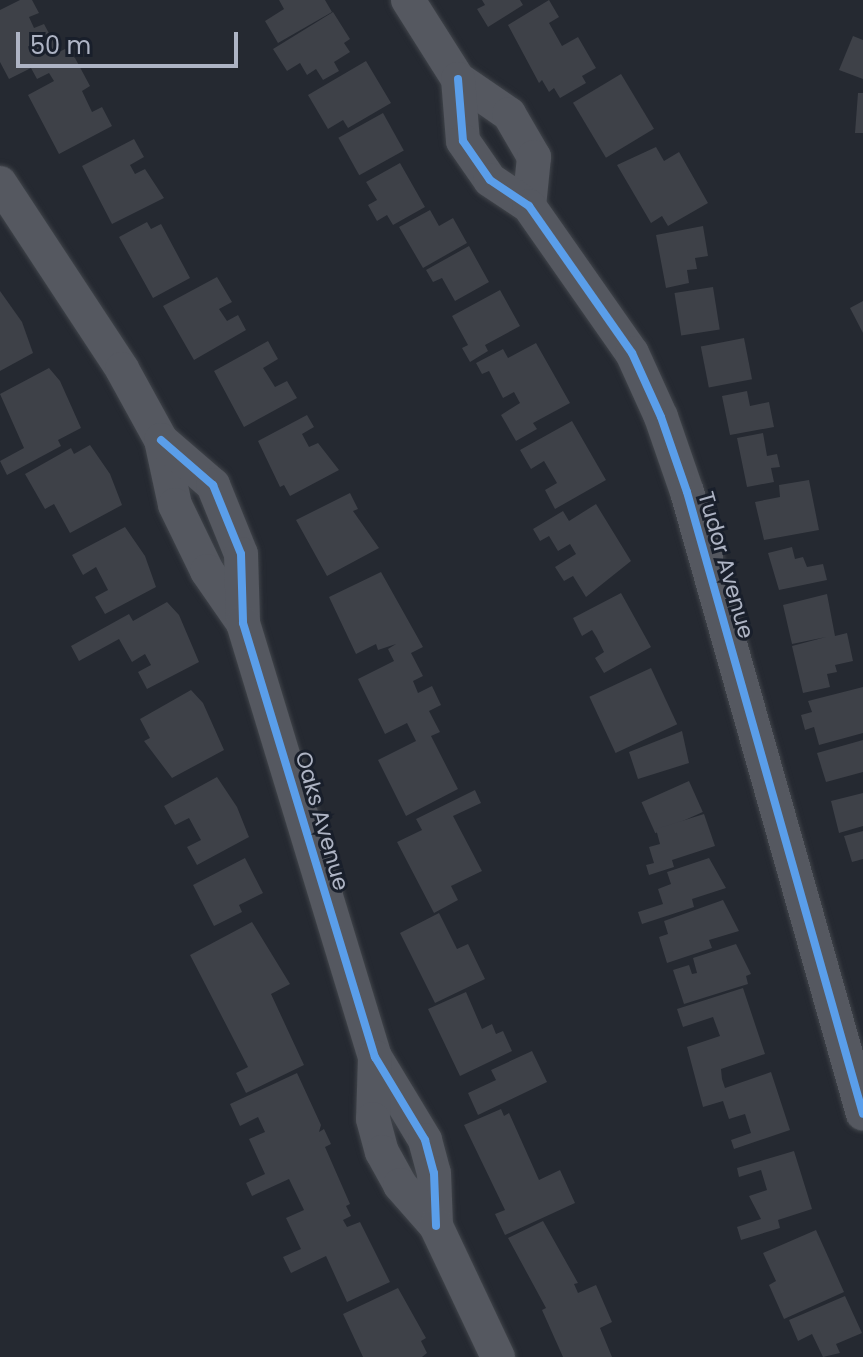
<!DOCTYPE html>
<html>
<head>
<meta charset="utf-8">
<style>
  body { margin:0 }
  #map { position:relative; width:863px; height:1357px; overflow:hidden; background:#252931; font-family:Poppins,sans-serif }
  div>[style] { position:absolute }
  .building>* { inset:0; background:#3e4148; transform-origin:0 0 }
  .roads { filter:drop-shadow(0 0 2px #40444a) drop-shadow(0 0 2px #40444a) }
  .street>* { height:34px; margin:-17px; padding:0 17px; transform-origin:17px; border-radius:17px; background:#555860 }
  .cycleway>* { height:8px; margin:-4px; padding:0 4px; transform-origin:4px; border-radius:4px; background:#5a9eea }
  span { translate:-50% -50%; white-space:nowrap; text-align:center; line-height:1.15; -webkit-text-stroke:6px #191f2b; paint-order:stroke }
  .street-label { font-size:22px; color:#aeb4c4 }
  .scale { position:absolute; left:16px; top:32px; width:222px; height:36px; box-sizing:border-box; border:4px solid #aeb4c4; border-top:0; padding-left:10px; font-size:24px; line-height:28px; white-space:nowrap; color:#aeb4c4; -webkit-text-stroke:6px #191f2b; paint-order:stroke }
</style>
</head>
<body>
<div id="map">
  <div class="building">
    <div style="clip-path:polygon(20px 0,32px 0,39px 13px,29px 17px,34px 28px,44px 24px,59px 52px,65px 49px,75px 58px,90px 86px,82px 91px,92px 112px,102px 107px,112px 126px,59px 154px,28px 95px,54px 81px,49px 73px,37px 79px,31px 68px,9px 79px,0 62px,0 10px)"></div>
    <div style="clip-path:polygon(279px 0,325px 0,332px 12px,278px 43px,265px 21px,284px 9px)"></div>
    <div style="clip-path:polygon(482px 0,520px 0,523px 5px,488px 27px,477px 9px,485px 5px)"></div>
    <div style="clip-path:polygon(549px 0,559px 17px,549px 23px,562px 46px,578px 37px,596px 68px,582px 76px,586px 83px,560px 98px,554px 88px,549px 92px,542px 80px,539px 83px,508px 25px)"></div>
    <div style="clip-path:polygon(333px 12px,350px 39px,344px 43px,350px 52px,334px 62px,339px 71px,323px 80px,316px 69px,307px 75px,300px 63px,287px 71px,273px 49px)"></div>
    <div style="clip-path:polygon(853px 36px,863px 40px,863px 79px,839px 70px)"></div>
    <div style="clip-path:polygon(366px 61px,391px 103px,348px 128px,343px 120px,328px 129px,308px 95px)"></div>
    <div style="left:621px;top:74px;width:64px;height:56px;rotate:59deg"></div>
    <div style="clip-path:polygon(858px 93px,863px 93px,863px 133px,855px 133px)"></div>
    <div style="left:383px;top:113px;width:43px;height:51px;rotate:61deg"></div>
    <div style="clip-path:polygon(134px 139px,144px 157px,130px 165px,135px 174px,145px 169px,164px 198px,112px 224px,82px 166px)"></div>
    <div style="clip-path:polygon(656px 147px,664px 161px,679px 152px,708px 203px,668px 226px,662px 216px,651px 223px,617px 165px)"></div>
    <div style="clip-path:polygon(400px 163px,425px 207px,393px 225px,387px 215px,377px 221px,368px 205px,377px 200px,366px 182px)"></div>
    <div style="clip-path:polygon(430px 210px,439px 226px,453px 218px,467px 243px,423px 268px,399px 227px)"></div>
    <div style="clip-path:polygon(147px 222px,151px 229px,161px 224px,190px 278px,153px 298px,119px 237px)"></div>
    <div style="clip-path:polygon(703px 226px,708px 256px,695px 258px,697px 269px,687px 270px,689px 283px,666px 288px,656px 235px)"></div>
    <div style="clip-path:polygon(469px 246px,489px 282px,455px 301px,442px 278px,433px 282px,426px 270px)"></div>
    <div style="clip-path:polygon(217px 277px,232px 302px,219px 309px,227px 321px,238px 315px,246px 330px,194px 360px,163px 306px)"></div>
    <div style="left:713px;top:287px;width:43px;height:39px;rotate:81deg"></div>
    <div style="clip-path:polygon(500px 290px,520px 326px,485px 345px,488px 351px,470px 362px,462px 348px,468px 345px,452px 316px)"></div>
    <div style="clip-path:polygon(0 291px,22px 322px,33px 353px,0 371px)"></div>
    <div style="clip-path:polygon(863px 301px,863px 333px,850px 308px)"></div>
    <div style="left:744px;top:338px;width:42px;height:44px;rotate:79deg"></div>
    <div style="clip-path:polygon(268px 341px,278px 359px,263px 368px,275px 387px,287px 381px,297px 398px,244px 427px,214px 371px)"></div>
    <div style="clip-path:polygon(536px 343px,570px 403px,533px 423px,537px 429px,516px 441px,501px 415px,520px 403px,514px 392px,503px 398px,489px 371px,482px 374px,476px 363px,503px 349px,508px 358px)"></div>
    <div style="clip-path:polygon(49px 368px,60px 381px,81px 428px,58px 440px,61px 446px,7px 475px,0 461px,24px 448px,0 394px)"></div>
    <div style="clip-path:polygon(747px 391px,750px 406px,769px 402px,774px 427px,730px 435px,722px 396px)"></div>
    <div style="clip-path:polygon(307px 415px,314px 427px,302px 434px,309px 447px,318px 443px,339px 470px,290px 496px,284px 485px,280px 487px,258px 441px)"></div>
    <div style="clip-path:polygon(572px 421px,606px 480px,555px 509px,545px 490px,557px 483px,544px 461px,531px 469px,520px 450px)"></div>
    <div style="clip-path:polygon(763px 433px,767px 456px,777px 454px,780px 467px,771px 468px,774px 482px,747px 487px,737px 438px)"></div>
    <div style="clip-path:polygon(90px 445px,110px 474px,122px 505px,70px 533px,54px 504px,45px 509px,25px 474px,71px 448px,74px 454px)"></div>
    <div style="clip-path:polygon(809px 480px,819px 530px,764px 540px,755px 502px,780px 497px,779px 485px)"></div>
    <div style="clip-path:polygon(350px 493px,358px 509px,353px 511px,379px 548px,327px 576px,296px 520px)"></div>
    <div style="clip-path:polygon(596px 504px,631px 561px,586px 597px,573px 576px,564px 581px,555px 567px,576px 554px,570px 544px,558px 551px,549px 536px,540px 541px,533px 529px,563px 511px,569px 521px)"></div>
    <div style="clip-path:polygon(125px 527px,145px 556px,156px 587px,105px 614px,95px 597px,108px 590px,96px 567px,83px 575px,72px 555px)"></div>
    <div style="clip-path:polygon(792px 547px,795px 559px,803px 557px,807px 567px,823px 564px,827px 580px,779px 590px,768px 553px)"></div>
    <div style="clip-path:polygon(381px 572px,423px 647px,411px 653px,423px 676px,413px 681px,418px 693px,432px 686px,441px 705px,429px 711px,440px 732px,431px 736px,458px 789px,406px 816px,378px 760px,416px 741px,407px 723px,385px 734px,358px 679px,394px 661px,388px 649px,396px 644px,378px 650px,376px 644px,356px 654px,329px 597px)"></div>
    <div style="clip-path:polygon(621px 593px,651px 647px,604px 673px,595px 658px,604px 652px,597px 638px,592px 630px,582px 636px,573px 618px)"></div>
    <div style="clip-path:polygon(827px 594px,835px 636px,847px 633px,853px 661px,835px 665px,837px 672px,827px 674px,830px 687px,803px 693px,792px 646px,826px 637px,792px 644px,783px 605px)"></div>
    <div style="clip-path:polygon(167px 602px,179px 615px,199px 662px,147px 689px,138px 672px,151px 665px,145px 654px,132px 662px,119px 639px,79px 661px,71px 646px,129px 614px,133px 621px)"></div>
    <div style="left:651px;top:668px;width:62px;height:68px;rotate:65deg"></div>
    <div style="clip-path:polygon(863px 687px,863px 733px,819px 745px,814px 727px,805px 730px,801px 715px,812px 712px,808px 701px)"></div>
    <div style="clip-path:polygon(191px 690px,203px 703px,224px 750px,172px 778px,144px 741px,150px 738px,140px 719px)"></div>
    <div style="clip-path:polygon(682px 731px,689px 763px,638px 779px,629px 752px)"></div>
    <div style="clip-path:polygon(863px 740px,863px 772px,826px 782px,817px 753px)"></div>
    <div style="clip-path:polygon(217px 777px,237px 807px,249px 837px,197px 865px,187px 847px,201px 840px,189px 818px,175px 825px,164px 806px)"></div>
    <div style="left:689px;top:781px;width:34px;height:52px;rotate:66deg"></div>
    <div style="clip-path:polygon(475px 790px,481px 803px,453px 816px,482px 871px,451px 886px,458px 900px,434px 913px,397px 842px,422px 830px,416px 819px)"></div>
    <div style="clip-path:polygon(863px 793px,863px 826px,839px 833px,831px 801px)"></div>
    <div style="clip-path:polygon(704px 814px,715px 846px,672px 860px,674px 867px,649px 875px,646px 865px,654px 863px,649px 847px,660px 844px,656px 829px)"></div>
    <div style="clip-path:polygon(863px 831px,863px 859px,852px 862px,844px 836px)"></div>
    <div style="clip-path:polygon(245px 858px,263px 893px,239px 905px,242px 912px,214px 926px,193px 885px)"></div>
    <div style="clip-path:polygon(709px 858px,726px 888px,692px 899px,694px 907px,642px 924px,638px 912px,663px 904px,658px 889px,671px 884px,667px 872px)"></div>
    <div style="clip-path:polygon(723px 900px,739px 931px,709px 940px,712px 948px,667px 963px,659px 937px,668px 934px,664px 921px)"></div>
    <div style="clip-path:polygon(439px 913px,457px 949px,468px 944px,485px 979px,435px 1003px,400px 933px)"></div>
    <div style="clip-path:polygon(252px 922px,290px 984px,271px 994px,304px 1065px,246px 1093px,236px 1073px,248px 1067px,190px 955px)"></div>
    <div style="clip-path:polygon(736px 944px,751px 974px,746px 976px,748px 984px,684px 1004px,673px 970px,689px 965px,692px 974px,697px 973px,693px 958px)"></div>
    <div style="clip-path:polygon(743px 988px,765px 1054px,721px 1069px,722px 1079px,725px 1088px,771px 1072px,790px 1130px,734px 1149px,731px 1140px,751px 1133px,745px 1114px,729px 1119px,723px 1101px,703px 1107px,687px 1047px,720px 1036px,713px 1017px,683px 1027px,677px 1009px)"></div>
    <div style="clip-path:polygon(466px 992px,482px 1029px,492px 1024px,496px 1034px,503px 1031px,512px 1051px,460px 1076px,428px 1009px)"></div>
    <div style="clip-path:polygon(532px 1051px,547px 1082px,478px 1115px,468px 1093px,496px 1080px,491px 1070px)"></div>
    <div style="clip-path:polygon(297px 1073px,321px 1125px,319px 1132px,324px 1129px,331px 1144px,325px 1147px,350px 1204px,346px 1206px,351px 1216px,343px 1220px,347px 1227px,360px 1222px,390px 1282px,347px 1302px,326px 1256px,291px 1273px,283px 1257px,301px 1249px,286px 1218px,304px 1210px,289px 1179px,252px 1196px,246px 1183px,265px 1174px,249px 1139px,265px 1132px,258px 1117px,240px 1126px,230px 1104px)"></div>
    <div style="clip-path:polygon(501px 1109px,504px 1116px,509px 1113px,539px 1180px,560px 1170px,575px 1203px,505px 1235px,495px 1214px,505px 1210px,464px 1125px)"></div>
    <div style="clip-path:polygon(794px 1151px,812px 1209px,778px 1220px,780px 1228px,741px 1240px,737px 1227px,761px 1219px,749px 1196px,767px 1190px,761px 1170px,739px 1177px,737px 1168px)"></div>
    <div style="clip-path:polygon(543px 1221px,578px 1283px,574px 1284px,578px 1293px,596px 1285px,612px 1322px,600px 1328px,612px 1357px,563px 1357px,542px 1310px,546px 1308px,508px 1238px)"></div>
    <div style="clip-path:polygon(816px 1230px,844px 1292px,784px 1319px,769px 1285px,776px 1281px,763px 1253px)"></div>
    <div style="clip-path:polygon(398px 1288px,426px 1338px,421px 1341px,427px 1353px,422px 1357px,363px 1357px,343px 1314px)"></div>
    <div style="clip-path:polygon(845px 1296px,862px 1333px,836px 1344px,840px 1353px,823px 1357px,812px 1334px,798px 1341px,789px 1320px)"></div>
  </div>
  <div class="roads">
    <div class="street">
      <div style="left:408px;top:0;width:93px;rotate:57.7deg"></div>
      <div style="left:458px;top:79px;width:62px;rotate:34.5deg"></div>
      <div style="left:509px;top:114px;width:50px;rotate:59.8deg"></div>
      <div style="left:534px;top:157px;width:49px;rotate:95.8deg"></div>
      <div style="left:458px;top:79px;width:62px;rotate:85.4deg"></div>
      <div style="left:463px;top:141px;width:47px;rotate:55.3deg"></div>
      <div style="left:490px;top:180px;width:47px;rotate:33.7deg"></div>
      <div style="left:529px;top:206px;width:179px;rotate:55deg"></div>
      <div style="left:632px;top:353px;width:70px;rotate:65.6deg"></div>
      <div style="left:661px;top:417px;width:79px;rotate:70.9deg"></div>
      <div style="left:687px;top:492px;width:646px;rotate:74.2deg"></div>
      <div style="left:0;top:183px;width:222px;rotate:56.7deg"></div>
      <div style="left:122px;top:369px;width:81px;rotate:61.2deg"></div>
      <div style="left:161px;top:440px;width:66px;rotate:77.8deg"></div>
      <div style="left:175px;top:505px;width:73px;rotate:64.1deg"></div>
      <div style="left:207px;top:571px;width:63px;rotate:55.3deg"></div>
      <div style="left:161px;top:440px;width:69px;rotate:40.9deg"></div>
      <div style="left:213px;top:485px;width:74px;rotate:67.9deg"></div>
      <div style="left:241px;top:554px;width:69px;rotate:88.3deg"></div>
      <div style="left:243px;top:623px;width:454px;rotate:73.1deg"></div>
      <div style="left:375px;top:1057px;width:97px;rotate:58.9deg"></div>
      <div style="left:425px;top:1140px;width:34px;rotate:75deg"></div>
      <div style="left:434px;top:1173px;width:53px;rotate:87.8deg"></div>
      <div style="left:375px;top:1057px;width:62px;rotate:91.8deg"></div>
      <div style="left:373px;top:1119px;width:34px;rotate:75deg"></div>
      <div style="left:382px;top:1152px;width:38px;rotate:61deg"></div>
      <div style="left:400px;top:1185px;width:55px;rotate:48.7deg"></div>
      <div style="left:436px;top:1226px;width:145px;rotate:64.7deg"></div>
    </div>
  </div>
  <div class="cycleway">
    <div style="left:458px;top:79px;width:62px;rotate:85.4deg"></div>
    <div style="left:463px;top:141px;width:47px;rotate:55.3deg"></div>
    <div style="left:490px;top:180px;width:47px;rotate:33.7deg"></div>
    <div style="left:529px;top:206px;width:179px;rotate:55deg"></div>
    <div style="left:632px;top:353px;width:70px;rotate:65.6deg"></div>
    <div style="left:661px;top:417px;width:79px;rotate:70.9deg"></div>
    <div style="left:687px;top:492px;width:646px;rotate:74.2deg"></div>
    <div style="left:161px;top:440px;width:69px;rotate:40.9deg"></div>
    <div style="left:213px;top:485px;width:74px;rotate:67.9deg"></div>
    <div style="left:241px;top:554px;width:69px;rotate:88.3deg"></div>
    <div style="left:243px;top:623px;width:454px;rotate:73.1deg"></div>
    <div style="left:375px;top:1057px;width:97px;rotate:58.9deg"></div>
    <div style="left:425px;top:1140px;width:34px;rotate:75deg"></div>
    <div style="left:434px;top:1173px;width:53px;rotate:87.8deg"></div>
  </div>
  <div class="street-label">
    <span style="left:726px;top:565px;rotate:74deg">Tudor Avenue</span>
    <span style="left:322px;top:821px;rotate:74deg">Oaks Avenue</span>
  </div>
  <div class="scale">50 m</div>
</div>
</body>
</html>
